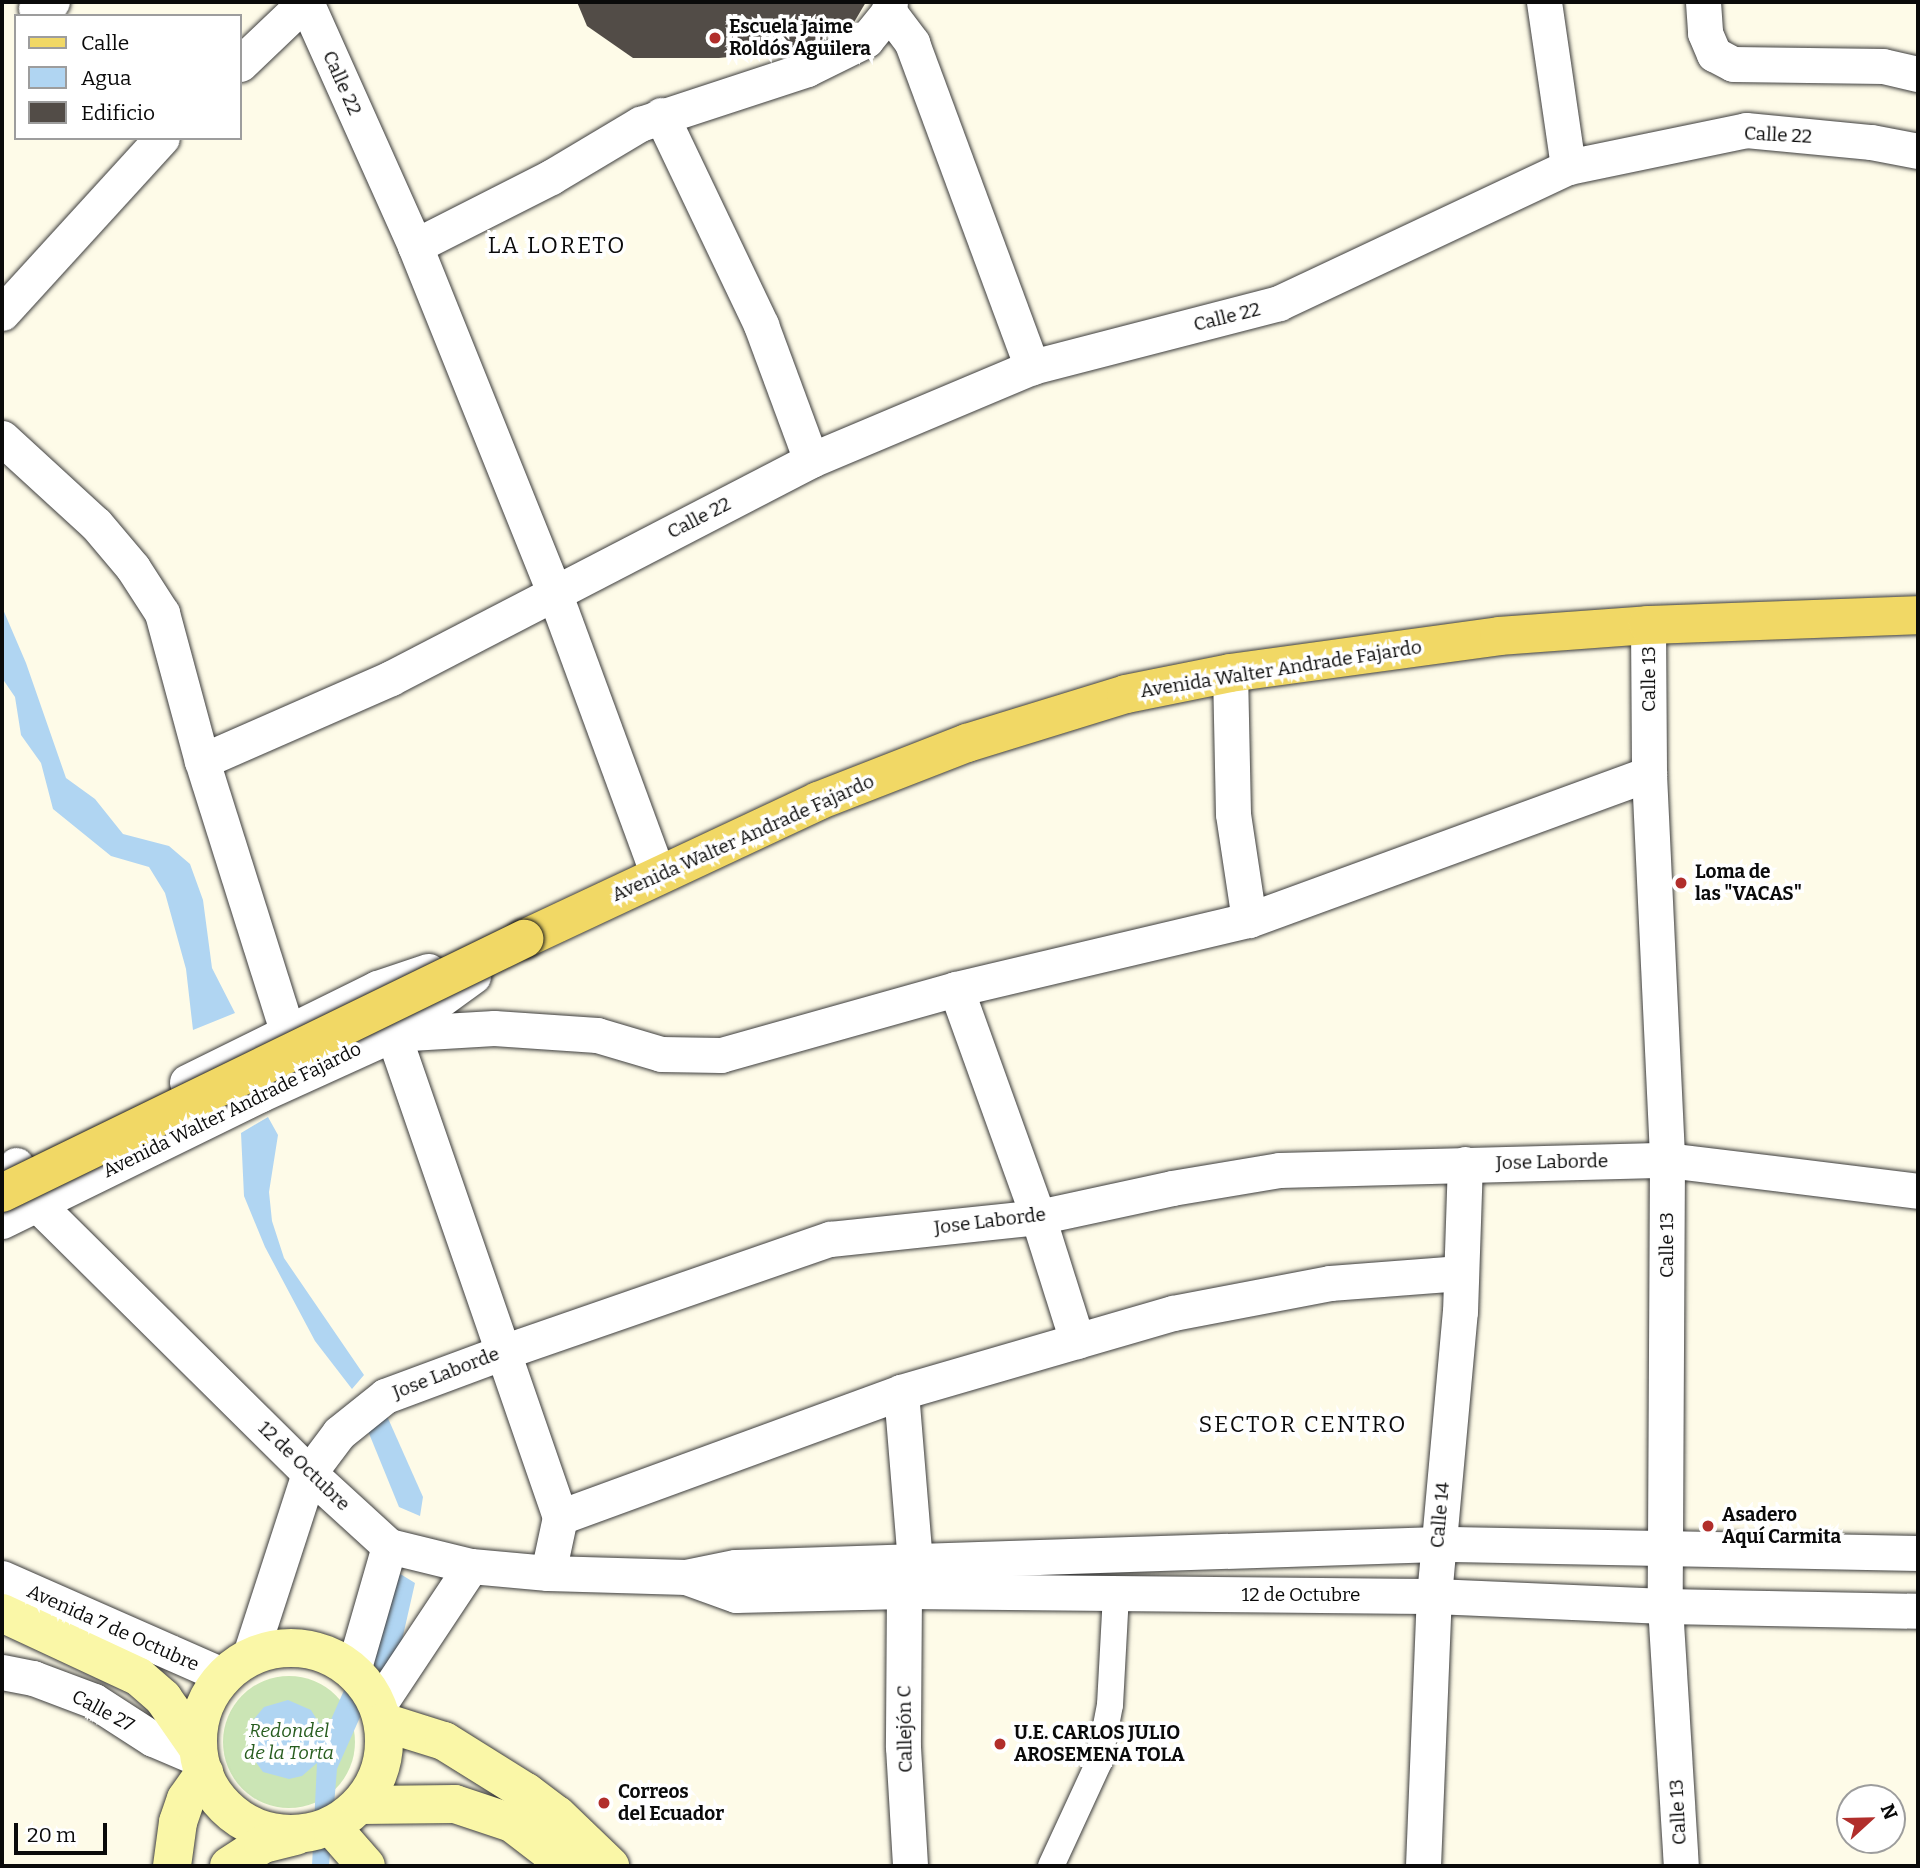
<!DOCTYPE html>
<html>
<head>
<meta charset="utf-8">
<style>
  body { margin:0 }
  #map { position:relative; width:1920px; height:1868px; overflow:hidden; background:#fefbe8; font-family:Bitter,serif }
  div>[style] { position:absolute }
  .green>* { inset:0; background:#cbe5b5 }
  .round { border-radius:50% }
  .water>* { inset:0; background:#b0d5f2 }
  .building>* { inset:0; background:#524c47 }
  .roads { filter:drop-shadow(0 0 2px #3d3d3d) drop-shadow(0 0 2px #3d3d3d) }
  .pedestrian>* { height:26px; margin:-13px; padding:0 13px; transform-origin:13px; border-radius:13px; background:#fff }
  .minor>* { height:35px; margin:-17.5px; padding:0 17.5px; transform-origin:17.5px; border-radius:17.5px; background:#fff }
  .secondary>* { height:38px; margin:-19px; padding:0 19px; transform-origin:19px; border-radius:19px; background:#faf7a7 }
  .secondary>.ring { margin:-19px; padding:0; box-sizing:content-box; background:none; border:38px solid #faf7a7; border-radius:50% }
  .primary>* { height:38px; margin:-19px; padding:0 19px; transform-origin:19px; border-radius:19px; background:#f1d865 }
  .bridges { filter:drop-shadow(0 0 2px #1b1b1b) drop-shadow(0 0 2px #1b1b1b) }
  .primary-bridge>* { height:38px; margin:-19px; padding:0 19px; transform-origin:19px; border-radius:19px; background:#f1d865 }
  .dots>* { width:19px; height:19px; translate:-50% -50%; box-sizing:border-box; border:4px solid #fff; border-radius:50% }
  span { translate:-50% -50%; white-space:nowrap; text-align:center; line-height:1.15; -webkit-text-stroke:7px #fff; paint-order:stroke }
  .poi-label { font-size:19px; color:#0a0a0a; font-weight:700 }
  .left { translate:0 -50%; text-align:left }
  .street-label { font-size:19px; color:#0a0a0a }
  .park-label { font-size:19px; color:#285d1f; font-style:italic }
  .quarter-label { font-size:23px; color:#0a0a0a; letter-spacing:2px }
  .frame { position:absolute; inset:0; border:4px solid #0a0a0a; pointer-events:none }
  .legend { position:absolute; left:14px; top:14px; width:228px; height:126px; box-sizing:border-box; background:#fff; border:2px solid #9d9d9d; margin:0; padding:9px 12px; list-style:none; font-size:21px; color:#0a0a0a }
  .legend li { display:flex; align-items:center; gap:14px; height:35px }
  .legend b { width:35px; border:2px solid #9d9d9d }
  .north { position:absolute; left:1836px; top:1784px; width:70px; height:70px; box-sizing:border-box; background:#fff; border:2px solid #9d9d9d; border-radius:50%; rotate:68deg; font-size:19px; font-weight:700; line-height:28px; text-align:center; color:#0a0a0a }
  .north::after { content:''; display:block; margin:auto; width:24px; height:32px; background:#b12e2b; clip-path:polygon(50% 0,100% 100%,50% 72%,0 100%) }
  .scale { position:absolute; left:14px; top:1823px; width:93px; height:32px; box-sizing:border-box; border:4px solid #0a0a0a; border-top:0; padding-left:9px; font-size:21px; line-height:24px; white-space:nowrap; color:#0a0a0a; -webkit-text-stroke:5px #fff; paint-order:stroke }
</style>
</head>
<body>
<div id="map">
  <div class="green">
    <div class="round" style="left:223px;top:1676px;width:132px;height:132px"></div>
  </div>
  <div class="water">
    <div style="clip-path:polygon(2px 607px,26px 663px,66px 778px,95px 799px,123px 834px,169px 846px,190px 864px,203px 900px,212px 968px,235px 1013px,193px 1030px,186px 969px,165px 893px,149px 867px,111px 856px,53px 809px,41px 763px,21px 735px,15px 697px,2px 678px)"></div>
    <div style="clip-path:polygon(268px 1117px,278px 1135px,269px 1192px,272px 1221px,284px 1258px,364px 1375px,352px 1389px,315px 1341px,265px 1247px,244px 1196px,241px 1133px)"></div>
    <div style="clip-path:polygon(387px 1416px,423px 1497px,420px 1516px,399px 1507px,368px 1431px)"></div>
    <div style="clip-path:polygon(384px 1564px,415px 1583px,400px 1649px,365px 1706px,337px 1769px,329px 1866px,312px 1866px,317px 1763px,302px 1776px,289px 1779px,263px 1772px,248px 1751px,248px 1726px,264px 1707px,288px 1700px,311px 1710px,325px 1733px,345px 1688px,377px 1640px)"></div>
  </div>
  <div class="building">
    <div style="clip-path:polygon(577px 2px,866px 2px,853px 24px,801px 50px,719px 58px,633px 58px,587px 26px)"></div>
  </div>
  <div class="roads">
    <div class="pedestrian">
      <div style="left:1051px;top:1866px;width:115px;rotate:-65.2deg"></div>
      <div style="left:1099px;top:1762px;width:58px;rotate:-79.1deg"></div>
      <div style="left:1110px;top:1705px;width:110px;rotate:-86.9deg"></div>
    </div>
    <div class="minor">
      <div style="left:306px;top:2px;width:267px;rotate:65.9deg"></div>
      <div style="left:415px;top:246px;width:373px;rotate:68.1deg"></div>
      <div style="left:554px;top:592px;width:302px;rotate:69.8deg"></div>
      <div style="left:890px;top:2px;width:10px;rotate:96deg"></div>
      <div style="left:889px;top:12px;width:39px;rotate:53deg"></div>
      <div style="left:912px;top:43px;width:346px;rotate:69.7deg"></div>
      <div style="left:1544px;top:2px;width:167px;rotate:81.7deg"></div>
      <div style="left:1703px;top:2px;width:31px;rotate:86deg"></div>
      <div style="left:1705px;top:33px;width:23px;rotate:67deg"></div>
      <div style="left:1714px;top:54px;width:21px;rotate:28deg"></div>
      <div style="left:1733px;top:64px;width:150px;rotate:0.8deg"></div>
      <div style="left:1883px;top:66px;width:36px;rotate:13deg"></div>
      <div style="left:36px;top:8px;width:17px;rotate:-21deg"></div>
      <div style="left:240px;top:64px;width:90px;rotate:-43.6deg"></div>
      <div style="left:661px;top:115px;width:233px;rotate:64.5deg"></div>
      <div style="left:761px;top:325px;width:144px;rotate:69.7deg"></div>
      <div style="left:415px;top:246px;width:153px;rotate:-26.9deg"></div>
      <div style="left:551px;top:177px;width:104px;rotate:-30.8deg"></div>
      <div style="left:640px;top:124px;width:176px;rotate:-18.2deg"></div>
      <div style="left:807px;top:69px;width:66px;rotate:-26.2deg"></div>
      <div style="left:866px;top:40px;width:36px;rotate:-51deg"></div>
      <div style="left:2px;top:313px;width:237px;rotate:-47.6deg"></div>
      <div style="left:2px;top:438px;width:127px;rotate:42.5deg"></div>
      <div style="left:96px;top:524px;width:57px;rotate:49.9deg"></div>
      <div style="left:133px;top:568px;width:54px;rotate:57.2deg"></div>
      <div style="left:162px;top:613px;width:153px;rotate:74.9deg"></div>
      <div style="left:202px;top:761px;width:285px;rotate:72.5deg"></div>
      <div style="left:1648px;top:625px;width:149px;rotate:89.6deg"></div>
      <div style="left:1649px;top:774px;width:386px;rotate:87.3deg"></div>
      <div style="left:1667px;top:1160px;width:446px;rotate:90.3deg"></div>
      <div style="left:1665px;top:1606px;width:260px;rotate:86.5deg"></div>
      <div style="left:202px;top:761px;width:206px;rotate:-23.7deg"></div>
      <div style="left:391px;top:678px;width:473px;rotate:-27.4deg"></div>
      <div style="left:811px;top:460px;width:240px;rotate:-22.8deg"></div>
      <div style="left:1032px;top:367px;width:255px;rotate:-14.5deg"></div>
      <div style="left:1279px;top:303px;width:319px;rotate:-25.2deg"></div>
      <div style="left:1568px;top:167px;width:182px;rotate:-11.7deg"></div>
      <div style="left:1746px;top:130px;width:126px;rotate:5.5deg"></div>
      <div style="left:1871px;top:142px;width:48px;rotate:10.8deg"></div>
      <div style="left:1249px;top:920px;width:426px;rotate:-20.1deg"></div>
      <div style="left:956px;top:989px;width:242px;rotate:70.2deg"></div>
      <div style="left:1038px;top:1217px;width:130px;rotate:72.5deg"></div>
      <div style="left:187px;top:1082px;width:212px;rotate:-26.3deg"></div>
      <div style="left:377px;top:988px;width:54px;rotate:-18.4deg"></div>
      <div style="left:16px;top:1165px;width:44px;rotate:61.7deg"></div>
      <div style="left:37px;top:1204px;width:383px;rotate:44.7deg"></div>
      <div style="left:309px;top:1473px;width:108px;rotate:42.4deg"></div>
      <div style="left:389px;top:1546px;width:84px;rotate:13.7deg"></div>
      <div style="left:471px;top:1566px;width:77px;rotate:5.2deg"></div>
      <div style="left:548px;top:1573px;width:138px;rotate:1.7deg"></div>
      <div style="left:2px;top:1221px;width:288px;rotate:-26.1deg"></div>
      <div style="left:261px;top:1094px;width:145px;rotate:-24.4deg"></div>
      <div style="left:393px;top:1034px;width:99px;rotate:-35.9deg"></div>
      <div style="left:901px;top:1392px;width:171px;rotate:85.3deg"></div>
      <div style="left:915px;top:1562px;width:31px;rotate:111deg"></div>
      <div style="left:904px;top:1591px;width:156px;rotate:90.4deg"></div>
      <div style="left:903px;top:1747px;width:119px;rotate:86.6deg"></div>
      <div style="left:560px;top:1517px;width:363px;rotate:-20.1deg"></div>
      <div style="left:901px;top:1392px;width:283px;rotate:-16.2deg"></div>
      <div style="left:1173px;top:1313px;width:160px;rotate:-10.8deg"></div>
      <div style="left:1330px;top:1283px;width:131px;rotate:-4.4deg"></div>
      <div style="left:1918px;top:1553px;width:480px;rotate:-178.9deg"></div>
      <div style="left:1438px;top:1544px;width:703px;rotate:178.13deg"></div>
      <div style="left:735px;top:1567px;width:50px;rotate:168.5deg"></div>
      <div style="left:686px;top:1577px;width:53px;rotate:19.8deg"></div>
      <div style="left:736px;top:1595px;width:168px;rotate:-1.4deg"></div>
      <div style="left:904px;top:1591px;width:530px;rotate:0.54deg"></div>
      <div style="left:1434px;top:1596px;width:231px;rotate:2.5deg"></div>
      <div style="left:1665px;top:1606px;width:253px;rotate:1.1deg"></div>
      <div style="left:548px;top:1573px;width:57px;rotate:-77.9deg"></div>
      <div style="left:560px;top:1517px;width:511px;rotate:-109.07deg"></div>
      <div style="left:393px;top:1034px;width:101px;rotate:-3.4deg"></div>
      <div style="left:494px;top:1028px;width:103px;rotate:3.9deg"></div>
      <div style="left:597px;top:1035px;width:67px;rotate:16.5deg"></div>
      <div style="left:661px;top:1054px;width:60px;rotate:1deg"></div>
      <div style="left:721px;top:1055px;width:244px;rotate:-15.7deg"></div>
      <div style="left:956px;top:989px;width:301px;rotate:-13.3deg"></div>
      <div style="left:1249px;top:920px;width:107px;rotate:-98.6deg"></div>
      <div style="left:1233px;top:814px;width:141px;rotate:-91.2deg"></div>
      <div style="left:2px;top:1578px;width:243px;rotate:23.8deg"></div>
      <div style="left:249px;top:1658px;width:194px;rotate:-72deg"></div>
      <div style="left:309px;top:1473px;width:50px;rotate:-53.1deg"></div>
      <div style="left:339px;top:1433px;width:59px;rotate:-38.8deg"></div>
      <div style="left:385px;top:1396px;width:126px;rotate:-20.4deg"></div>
      <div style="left:503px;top:1352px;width:346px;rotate:-19.1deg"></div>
      <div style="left:830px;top:1239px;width:209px;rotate:-6deg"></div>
      <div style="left:1038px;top:1217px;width:137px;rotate:-12.2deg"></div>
      <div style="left:1172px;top:1188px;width:109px;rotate:-9.5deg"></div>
      <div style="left:1279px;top:1170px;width:388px;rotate:-1.5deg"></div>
      <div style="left:1667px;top:1160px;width:253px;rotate:7deg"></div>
      <div style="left:353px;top:1671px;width:130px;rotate:-73.9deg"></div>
      <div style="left:2px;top:1672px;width:32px;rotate:11deg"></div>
      <div style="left:33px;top:1678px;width:65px;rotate:20.7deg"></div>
      <div style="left:94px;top:1701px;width:70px;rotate:32.8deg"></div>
      <div style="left:153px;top:1739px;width:51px;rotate:23.1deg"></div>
      <div style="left:378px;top:1706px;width:168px;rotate:-56.4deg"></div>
      <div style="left:1423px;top:1866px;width:270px;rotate:-87.7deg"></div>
      <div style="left:1434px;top:1596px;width:285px;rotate:-84.8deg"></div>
      <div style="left:1460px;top:1312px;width:148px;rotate:-88.1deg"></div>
    </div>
    <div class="secondary">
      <div style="left:2px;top:1613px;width:151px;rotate:25deg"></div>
      <div style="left:139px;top:1677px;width:32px;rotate:41deg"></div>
      <div style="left:163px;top:1698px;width:60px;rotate:55.2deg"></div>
      <div class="ring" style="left:198px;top:1648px;width:148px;height:148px"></div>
      <div style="left:383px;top:1722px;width:64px;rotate:17.3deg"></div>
      <div style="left:444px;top:1741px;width:97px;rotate:31.9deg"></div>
      <div style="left:526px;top:1792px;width:39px;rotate:37deg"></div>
      <div style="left:557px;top:1815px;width:74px;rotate:43.9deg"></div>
      <div style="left:361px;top:1805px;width:94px;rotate:-0.6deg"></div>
      <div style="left:455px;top:1804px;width:60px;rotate:18.4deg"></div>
      <div style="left:512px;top:1823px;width:71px;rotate:37.5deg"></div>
      <div style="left:331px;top:1826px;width:53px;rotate:48.8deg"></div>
      <div style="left:172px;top:1866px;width:44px;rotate:-82.2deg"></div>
      <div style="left:178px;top:1822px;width:24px;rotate:-71deg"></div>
      <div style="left:186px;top:1799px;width:32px;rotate:-55deg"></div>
      <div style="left:229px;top:1866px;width:40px;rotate:-32.9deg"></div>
      <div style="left:263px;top:1844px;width:34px;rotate:-14deg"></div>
    </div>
    <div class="primary">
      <div style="left:524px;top:939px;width:325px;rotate:-25.1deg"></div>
      <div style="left:818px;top:801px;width:160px;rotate:-21.3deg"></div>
      <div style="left:967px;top:743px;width:166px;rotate:-17.1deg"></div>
      <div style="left:1126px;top:694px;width:106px;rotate:-11.4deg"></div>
      <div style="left:1230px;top:673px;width:272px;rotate:-7.8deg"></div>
      <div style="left:1499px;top:636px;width:149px;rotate:-4.2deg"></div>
      <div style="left:1648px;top:625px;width:270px;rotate:-2.1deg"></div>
    </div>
  </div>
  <div class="bridges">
    <div class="primary-bridge">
      <div style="left:2px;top:1193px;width:581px;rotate:-25.95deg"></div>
    </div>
  </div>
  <div class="dots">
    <div style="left:715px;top:38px;background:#b12e2b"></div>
    <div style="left:1681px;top:883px;background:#b12e2b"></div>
    <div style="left:1708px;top:1526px;background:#b12e2b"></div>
    <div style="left:1000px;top:1744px;background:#b12e2b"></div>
    <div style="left:604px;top:1803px;background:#b12e2b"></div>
  </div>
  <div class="poi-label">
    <span class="left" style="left:729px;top:38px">Escuela Jaime<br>Roldós Aguilera</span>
    <span class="left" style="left:1695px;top:883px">Loma de<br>las "VACAS"</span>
    <span class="left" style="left:1722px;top:1526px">Asadero<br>Aquí Carmita</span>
    <span class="left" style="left:1014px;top:1744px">U.E. CARLOS JULIO<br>AROSEMENA TOLA</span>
    <span class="left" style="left:618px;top:1803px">Correos<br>del Ecuador</span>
  </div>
  <div class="street-label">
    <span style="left:342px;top:83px;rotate:66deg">Calle 22</span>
    <span style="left:1778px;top:135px;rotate:3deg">Calle 22</span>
    <span style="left:1227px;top:317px;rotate:-14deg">Calle 22</span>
    <span style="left:699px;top:518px;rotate:-27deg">Calle 22</span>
    <span style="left:1281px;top:669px;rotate:-9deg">Avenida Walter Andrade Fajardo</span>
    <span style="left:1649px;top:679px;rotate:-90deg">Calle 13</span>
    <span style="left:743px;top:838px;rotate:-24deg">Avenida Walter Andrade Fajardo</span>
    <span style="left:232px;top:1110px;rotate:-26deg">Avenida Walter Andrade Fajardo</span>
    <span style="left:1552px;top:1162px;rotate:-1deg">Jose Laborde</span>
    <span style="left:990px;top:1221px;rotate:-7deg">Jose Laborde</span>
    <span style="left:1667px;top:1245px;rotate:-90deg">Calle 13</span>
    <span style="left:446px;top:1373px;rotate:-21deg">Jose Laborde</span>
    <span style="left:304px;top:1466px;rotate:44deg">12 de Octubre</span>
    <span style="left:1440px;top:1515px;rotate:-85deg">Calle 14</span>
    <span style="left:1301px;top:1595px">12 de Octubre</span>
    <span style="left:113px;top:1628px;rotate:24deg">Avenida 7 de Octubre</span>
    <span style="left:103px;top:1711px;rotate:28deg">Calle 27</span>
    <span style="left:905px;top:1729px;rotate:-91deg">Callejón C</span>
    <span style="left:1678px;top:1812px;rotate:-93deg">Calle 13</span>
  </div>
  <div class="park-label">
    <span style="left:289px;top:1742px">Redondel<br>de la Torta</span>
  </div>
  <div class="quarter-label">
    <span style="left:557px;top:245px">LA LORETO</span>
    <span style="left:1303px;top:1424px">SECTOR CENTRO</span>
  </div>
  <div class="frame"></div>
  <ul class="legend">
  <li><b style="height:9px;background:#f1d865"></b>Calle</li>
  <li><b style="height:19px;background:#b0d5f2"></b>Agua</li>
  <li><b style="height:19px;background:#524c47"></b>Edificio</li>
  </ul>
  <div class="north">N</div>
  <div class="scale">20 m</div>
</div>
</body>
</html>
